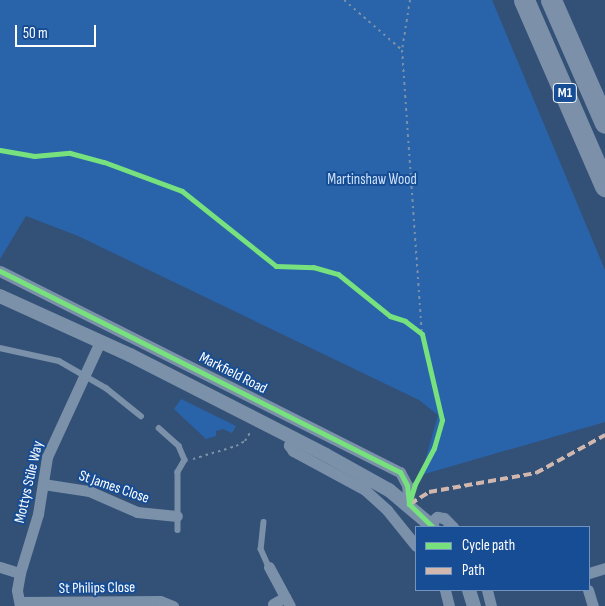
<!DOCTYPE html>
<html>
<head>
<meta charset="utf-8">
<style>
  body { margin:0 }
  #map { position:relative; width:605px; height:606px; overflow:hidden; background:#335077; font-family:"Sofia Sans Condensed",sans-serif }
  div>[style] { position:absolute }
  .green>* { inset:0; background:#2964aa }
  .path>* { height:2px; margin-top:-1px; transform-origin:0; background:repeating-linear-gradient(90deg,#7b90a9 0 2.5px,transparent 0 6.5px) }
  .service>* { height:5.5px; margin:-2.75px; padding:0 2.75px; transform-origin:2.75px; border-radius:2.75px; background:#7b90a9 }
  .minor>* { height:11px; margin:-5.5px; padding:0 5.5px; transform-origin:5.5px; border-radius:5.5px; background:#7b90a9 }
  .tertiary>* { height:14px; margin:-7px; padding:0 7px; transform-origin:7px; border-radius:7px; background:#7b90a9 }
  .motorway>* { height:21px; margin:-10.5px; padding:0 10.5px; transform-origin:10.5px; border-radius:10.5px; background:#7c90a9 }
  .quiet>* { height:4px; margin-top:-2px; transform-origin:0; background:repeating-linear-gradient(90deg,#d1b7ad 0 8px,transparent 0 12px) }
  .cycleway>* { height:5px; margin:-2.5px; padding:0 2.5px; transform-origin:2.5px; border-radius:2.5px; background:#77e17e }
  span { translate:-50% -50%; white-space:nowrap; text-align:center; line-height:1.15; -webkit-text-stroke:4px #164d94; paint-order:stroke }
  .shield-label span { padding:1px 4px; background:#164d94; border:1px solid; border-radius:4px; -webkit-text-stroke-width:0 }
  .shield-label { font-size:14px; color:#fff; font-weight:700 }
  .park-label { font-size:15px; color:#cde2fc }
  .street-label { font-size:15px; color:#fff }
  .legend { position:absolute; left:415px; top:526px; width:175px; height:65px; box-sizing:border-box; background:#164d94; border:1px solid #7394bf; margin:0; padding:6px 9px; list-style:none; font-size:15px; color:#fff }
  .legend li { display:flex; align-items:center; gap:10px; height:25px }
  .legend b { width:25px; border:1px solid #7394bf }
  .scale { position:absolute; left:15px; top:25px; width:81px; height:22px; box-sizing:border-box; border:2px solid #fff; border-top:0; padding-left:6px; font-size:15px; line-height:18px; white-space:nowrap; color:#fff; -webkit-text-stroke:4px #164d94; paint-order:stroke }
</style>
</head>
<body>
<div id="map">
  <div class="green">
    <div style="clip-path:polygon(0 0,492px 0,605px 270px,605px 422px,421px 475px,438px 415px,419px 400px,78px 236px,26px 216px,0 259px)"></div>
    <div style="clip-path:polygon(181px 399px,236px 426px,232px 433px,223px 429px,216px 431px,216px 436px,206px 439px,174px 409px)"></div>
  </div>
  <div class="path">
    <div style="left:344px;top:0;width:77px;rotate:40.8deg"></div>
    <div style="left:410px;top:0;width:51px;rotate:99.1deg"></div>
    <div style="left:402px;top:50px;width:285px;rotate:86deg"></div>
    <div style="left:193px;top:459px;width:45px;rotate:-16.8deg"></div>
    <div style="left:236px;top:446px;width:10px;rotate:-29deg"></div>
    <div style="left:245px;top:441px;width:12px;rotate:-59deg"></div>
  </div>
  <div class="service">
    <div style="left:0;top:348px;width:60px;rotate:12.4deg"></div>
    <div style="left:59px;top:361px;width:54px;rotate:29.9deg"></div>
    <div style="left:106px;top:388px;width:45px;rotate:38.7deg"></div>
    <div style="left:159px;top:428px;width:27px;rotate:42deg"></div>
    <div style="left:179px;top:446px;width:15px;rotate:67deg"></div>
    <div style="left:185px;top:460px;width:14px;rotate:120deg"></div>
    <div style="left:178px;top:472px;width:58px;rotate:90deg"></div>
    <div style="left:264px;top:522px;width:27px;rotate:96deg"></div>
    <div style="left:261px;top:549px;width:20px;rotate:66deg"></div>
  </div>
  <div class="minor">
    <div style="left:0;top:271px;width:448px;rotate:26.7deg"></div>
    <div style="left:400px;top:472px;width:15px;rotate:62deg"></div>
    <div style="left:407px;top:485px;width:19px;rotate:84deg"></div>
    <div style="left:292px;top:438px;width:8px;rotate:113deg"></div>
    <div style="left:289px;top:445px;width:7px;rotate:56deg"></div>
    <div style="left:293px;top:451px;width:82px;rotate:28.4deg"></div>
    <div style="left:365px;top:490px;width:30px;rotate:42deg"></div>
    <div style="left:387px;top:510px;width:46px;rotate:51.1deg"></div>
    <div style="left:43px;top:484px;width:47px;rotate:8.7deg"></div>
    <div style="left:89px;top:491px;width:52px;rotate:23.6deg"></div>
    <div style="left:137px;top:512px;width:40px;rotate:5.7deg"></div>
    <div style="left:425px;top:527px;width:16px;rotate:-40deg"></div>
    <div style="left:437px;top:517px;width:7px;rotate:8deg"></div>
    <div style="left:444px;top:518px;width:13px;rotate:45deg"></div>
    <div style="left:0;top:567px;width:21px;rotate:17deg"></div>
    <div style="left:269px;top:567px;width:44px;rotate:61.7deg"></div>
    <div style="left:589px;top:573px;width:17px;rotate:-17deg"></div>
    <div style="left:445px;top:590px;width:16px;rotate:76deg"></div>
    <div style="left:487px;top:590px;width:16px;rotate:76deg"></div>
    <div style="left:588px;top:590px;width:17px;rotate:73deg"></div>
    <div style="left:20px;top:602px;width:140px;rotate:-0.4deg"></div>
    <div style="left:160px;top:601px;width:14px;rotate:21deg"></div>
    <div style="left:273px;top:604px;width:14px;rotate:-30deg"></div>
    <div style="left:20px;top:606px;width:16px;rotate:-101deg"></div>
    <div style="left:17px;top:590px;width:17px;rotate:-80deg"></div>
    <div style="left:20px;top:573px;width:62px;rotate:-73deg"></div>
    <div style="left:38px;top:514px;width:58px;rotate:-81deg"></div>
    <div style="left:47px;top:457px;width:127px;rotate:-65.3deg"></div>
  </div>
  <div class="tertiary">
    <div style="left:0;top:296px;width:143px;rotate:24.4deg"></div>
    <div style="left:130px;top:355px;width:220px;rotate:27deg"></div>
    <div style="left:326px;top:455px;width:72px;rotate:29.1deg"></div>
    <div style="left:389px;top:490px;width:57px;rotate:40.1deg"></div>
    <div style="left:469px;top:590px;width:17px;rotate:73deg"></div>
  </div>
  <div class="motorway">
    <div style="left:524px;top:0;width:203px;rotate:66.5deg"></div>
    <div style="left:551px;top:0;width:134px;rotate:66.3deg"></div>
  </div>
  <div class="quiet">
    <div style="left:410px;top:504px;width:22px;rotate:-32deg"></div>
    <div style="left:429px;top:492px;width:109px;rotate:-10.1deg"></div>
    <div style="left:536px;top:473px;width:79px;rotate:-28.8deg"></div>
  </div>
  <div class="cycleway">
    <div style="left:0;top:150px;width:35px;rotate:10deg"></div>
    <div style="left:34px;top:156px;width:36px;rotate:-5deg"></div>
    <div style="left:70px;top:153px;width:35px;rotate:15deg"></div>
    <div style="left:104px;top:162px;width:83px;rotate:20.4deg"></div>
    <div style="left:182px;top:191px;width:120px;rotate:38.6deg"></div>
    <div style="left:276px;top:266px;width:37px;rotate:2deg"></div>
    <div style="left:313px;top:267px;width:26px;rotate:16deg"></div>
    <div style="left:338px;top:274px;width:67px;rotate:38.9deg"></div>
    <div style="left:390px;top:316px;width:16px;rotate:18deg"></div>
    <div style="left:405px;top:321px;width:21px;rotate:37deg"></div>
    <div style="left:422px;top:334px;width:88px;rotate:76.9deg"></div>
    <div style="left:442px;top:420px;width:29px;rotate:106deg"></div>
    <div style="left:434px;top:448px;width:41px;rotate:117.8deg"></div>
    <div style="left:415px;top:484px;width:21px;rotate:107deg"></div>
    <div style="left:0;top:271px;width:448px;rotate:26.7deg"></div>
    <div style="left:400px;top:472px;width:15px;rotate:62deg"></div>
    <div style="left:407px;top:485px;width:19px;rotate:84deg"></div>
    <div style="left:409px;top:504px;width:33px;rotate:44deg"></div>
  </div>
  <div class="shield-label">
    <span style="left:565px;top:93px">M1</span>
  </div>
  <div class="park-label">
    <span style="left:372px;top:180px">Martinshaw Wood</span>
  </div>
  <div class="street-label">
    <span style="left:233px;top:373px;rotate:27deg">Markfield Road</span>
    <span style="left:29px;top:482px;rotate:-77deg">Mottys Stile Way</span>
    <span style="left:114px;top:487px;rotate:19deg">St James Close</span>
    <span style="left:97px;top:588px;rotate:-1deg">St Philips Close</span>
  </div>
  <ul class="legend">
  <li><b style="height:6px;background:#77e17e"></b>Cycle path</li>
  <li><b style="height:6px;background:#d1b7ad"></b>Path</li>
  </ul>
  <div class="scale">50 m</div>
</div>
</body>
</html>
